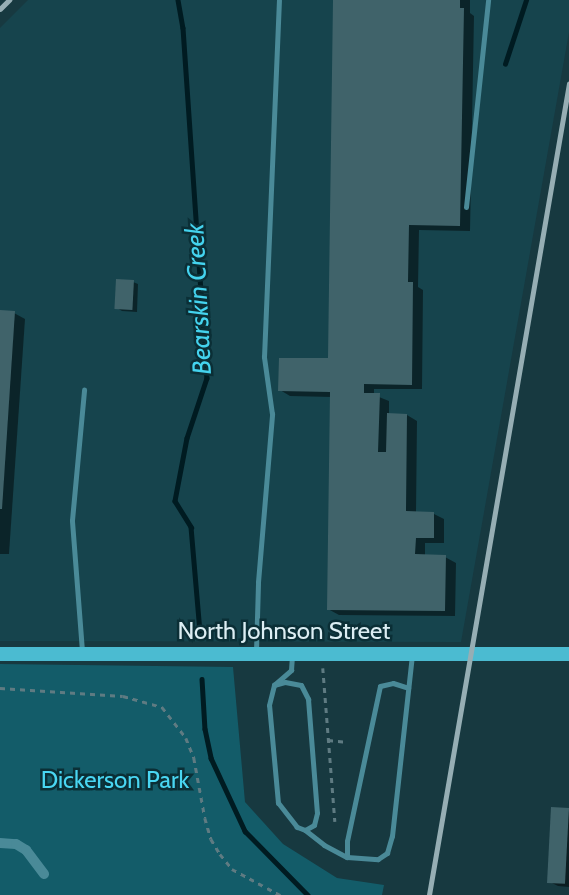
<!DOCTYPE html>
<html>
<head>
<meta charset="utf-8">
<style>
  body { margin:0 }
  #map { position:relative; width:569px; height:895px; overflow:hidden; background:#173940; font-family:Cabin,sans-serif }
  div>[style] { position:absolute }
  .built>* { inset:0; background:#16444d }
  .green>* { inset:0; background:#135c69 }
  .shadow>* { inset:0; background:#0007 }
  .stream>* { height:4.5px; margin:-2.25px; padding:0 2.25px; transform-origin:2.25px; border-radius:2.25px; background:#001b21 }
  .building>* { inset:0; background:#40636a; transform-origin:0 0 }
  .path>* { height:2.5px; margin-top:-1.25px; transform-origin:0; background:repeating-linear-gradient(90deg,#5f7b82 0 5px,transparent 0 10px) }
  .lane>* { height:5px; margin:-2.5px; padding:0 2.5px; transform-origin:2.5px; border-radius:2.5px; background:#4a8a98 }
  .street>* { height:10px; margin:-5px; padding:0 5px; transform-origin:5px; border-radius:5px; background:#4a8a98 }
  .secondary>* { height:14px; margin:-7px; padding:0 7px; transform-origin:7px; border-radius:7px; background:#4bbbd1 }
  .rail>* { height:4.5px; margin:-2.25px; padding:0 2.25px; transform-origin:2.25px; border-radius:2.25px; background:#96aeb4 }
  span { translate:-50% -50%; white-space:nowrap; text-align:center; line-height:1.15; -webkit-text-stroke:5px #0b2f36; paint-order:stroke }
  .street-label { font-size:24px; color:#dceef3 }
  .park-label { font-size:24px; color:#49d6f2 }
  .water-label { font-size:26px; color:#44d3ee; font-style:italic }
</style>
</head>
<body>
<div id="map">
  <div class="built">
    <div style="clip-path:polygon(28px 0,569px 0,569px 32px,461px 642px,0 641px,0 28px)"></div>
  </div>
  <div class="green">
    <div style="clip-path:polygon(0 664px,233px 667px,245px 802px,283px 844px,337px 878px,384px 885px,382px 895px,0 895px)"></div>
  </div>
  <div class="shadow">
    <div style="clip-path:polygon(335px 0,470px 0,470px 13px,474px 16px,470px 231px,419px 230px,418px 287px,423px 290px,422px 389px,374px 389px,374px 395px,389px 401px,389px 415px,407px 415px,417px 421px,416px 513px,434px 514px,444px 519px,444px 543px,425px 543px,425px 556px,445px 557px,456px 563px,455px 616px,339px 615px,328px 609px,332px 397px,290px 396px,280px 390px,329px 360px)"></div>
    <div style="clip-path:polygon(133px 282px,138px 284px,137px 312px,122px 311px,117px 308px)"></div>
    <div style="clip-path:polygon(0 312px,14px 313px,25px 319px,9px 554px,0 554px)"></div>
    <div style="clip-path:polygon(569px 810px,569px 887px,558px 886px,550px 882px)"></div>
  </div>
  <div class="stream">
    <div style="left:178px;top:0;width:28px;rotate:80deg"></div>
    <div style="left:183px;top:28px;width:351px;rotate:86.1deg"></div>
    <div style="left:207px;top:378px;width:63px;rotate:108.4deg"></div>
    <div style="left:187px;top:438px;width:64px;rotate:100.8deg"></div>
    <div style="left:175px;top:501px;width:31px;rotate:58deg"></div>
    <div style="left:191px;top:527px;width:104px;rotate:85.1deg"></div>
    <div style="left:505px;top:64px;width:67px;rotate:-71.8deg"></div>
    <div style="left:202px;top:679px;width:50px;rotate:86.6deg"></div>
    <div style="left:205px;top:729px;width:30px;rotate:78deg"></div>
    <div style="left:211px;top:758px;width:81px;rotate:65deg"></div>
    <div style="left:245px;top:831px;width:90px;rotate:45.5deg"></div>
  </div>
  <div class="building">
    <div style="clip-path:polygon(333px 0,460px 0,460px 8px,464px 8px,460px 226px,409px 225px,408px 282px,413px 282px,412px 385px,364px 384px,364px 393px,380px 393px,378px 452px,386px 452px,387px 413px,407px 414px,406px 511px,434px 512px,434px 538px,416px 538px,415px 554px,446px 555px,445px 611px,327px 610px,330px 392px,278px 391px,279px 358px,328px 358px)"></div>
    <div style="left:116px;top:279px;width:18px;height:30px;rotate:3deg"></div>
    <div style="clip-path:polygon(0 310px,15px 311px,2px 509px,0 509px)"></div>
    <div style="left:551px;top:807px;width:18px;height:76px;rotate:3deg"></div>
  </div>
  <div class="path">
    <div style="left:323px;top:668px;width:154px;rotate:85.5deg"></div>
    <div style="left:0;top:688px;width:123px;rotate:3.7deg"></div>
    <div style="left:123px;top:696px;width:41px;rotate:15.8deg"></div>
    <div style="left:162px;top:707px;width:39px;rotate:52deg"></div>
    <div style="left:186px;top:738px;width:22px;rotate:68deg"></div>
    <div style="left:194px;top:758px;width:61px;rotate:79.6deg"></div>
    <div style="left:205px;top:818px;width:22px;rotate:74deg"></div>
    <div style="left:211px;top:839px;width:17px;rotate:59deg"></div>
    <div style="left:220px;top:854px;width:19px;rotate:51deg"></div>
    <div style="left:232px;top:869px;width:55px;rotate:28.4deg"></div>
    <div style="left:328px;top:740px;width:20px;rotate:6deg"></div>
  </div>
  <div class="lane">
    <div style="left:466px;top:207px;width:208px;rotate:-83.9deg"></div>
    <div style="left:82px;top:651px;width:131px;rotate:-94.4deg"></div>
    <div style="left:72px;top:520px;width:131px;rotate:-84.7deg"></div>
    <div style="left:256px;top:651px;width:69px;rotate:-88.3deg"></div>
    <div style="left:258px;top:582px;width:169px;rotate:-85.2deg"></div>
    <div style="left:272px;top:414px;width:58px;rotate:-98deg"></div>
    <div style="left:264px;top:357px;width:357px;rotate:-87.6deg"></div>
    <div style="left:274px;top:685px;width:11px;rotate:-15deg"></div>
    <div style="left:285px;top:682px;width:16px;rotate:11deg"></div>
    <div style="left:301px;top:685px;width:16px;rotate:63deg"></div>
    <div style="left:308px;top:699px;width:114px;rotate:85.5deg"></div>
    <div style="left:317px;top:813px;width:12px;rotate:104deg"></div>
    <div style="left:314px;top:825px;width:10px;rotate:151deg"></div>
    <div style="left:305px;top:830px;width:9px;rotate:-159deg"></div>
    <div style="left:297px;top:827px;width:31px;rotate:-128deg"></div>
    <div style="left:278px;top:803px;width:98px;rotate:-95.2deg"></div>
    <div style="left:269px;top:705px;width:21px;rotate:-76deg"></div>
    <div style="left:274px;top:685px;width:23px;rotate:-41deg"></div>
    <div style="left:291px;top:670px;width:15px;rotate:-86deg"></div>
    <div style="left:305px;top:830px;width:24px;rotate:38deg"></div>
    <div style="left:324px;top:845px;width:26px;rotate:28deg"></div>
    <div style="left:347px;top:857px;width:31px;rotate:4deg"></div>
    <div style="left:378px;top:859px;width:11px;rotate:-34deg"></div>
    <div style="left:387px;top:853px;width:18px;rotate:-74deg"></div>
    <div style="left:392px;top:836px;width:181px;rotate:-83.7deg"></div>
    <div style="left:347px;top:857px;width:16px;rotate:-90deg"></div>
    <div style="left:347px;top:841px;width:158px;rotate:-78deg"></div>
    <div style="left:380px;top:686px;width:13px;rotate:-13deg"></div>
    <div style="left:393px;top:683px;width:16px;rotate:18deg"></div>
  </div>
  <div class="street">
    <div style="left:0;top:843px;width:16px;rotate:4deg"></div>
    <div style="left:16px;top:844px;width:12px;rotate:31deg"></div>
    <div style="left:26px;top:850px;width:30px;rotate:53deg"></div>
  </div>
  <div class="secondary">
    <div style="left:0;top:654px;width:569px"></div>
  </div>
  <div class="rail">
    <div style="left:0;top:9px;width:13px;rotate:-45deg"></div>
    <div style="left:429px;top:895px;width:823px;rotate:-80.21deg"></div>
  </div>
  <div class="street-label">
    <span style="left:284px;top:631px">North Johnson Street</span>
  </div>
  <div class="park-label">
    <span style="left:115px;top:780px">Dickerson Park</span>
  </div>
  <div class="water-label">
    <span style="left:199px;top:299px;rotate:-93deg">Bearskin Creek</span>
  </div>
</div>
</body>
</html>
